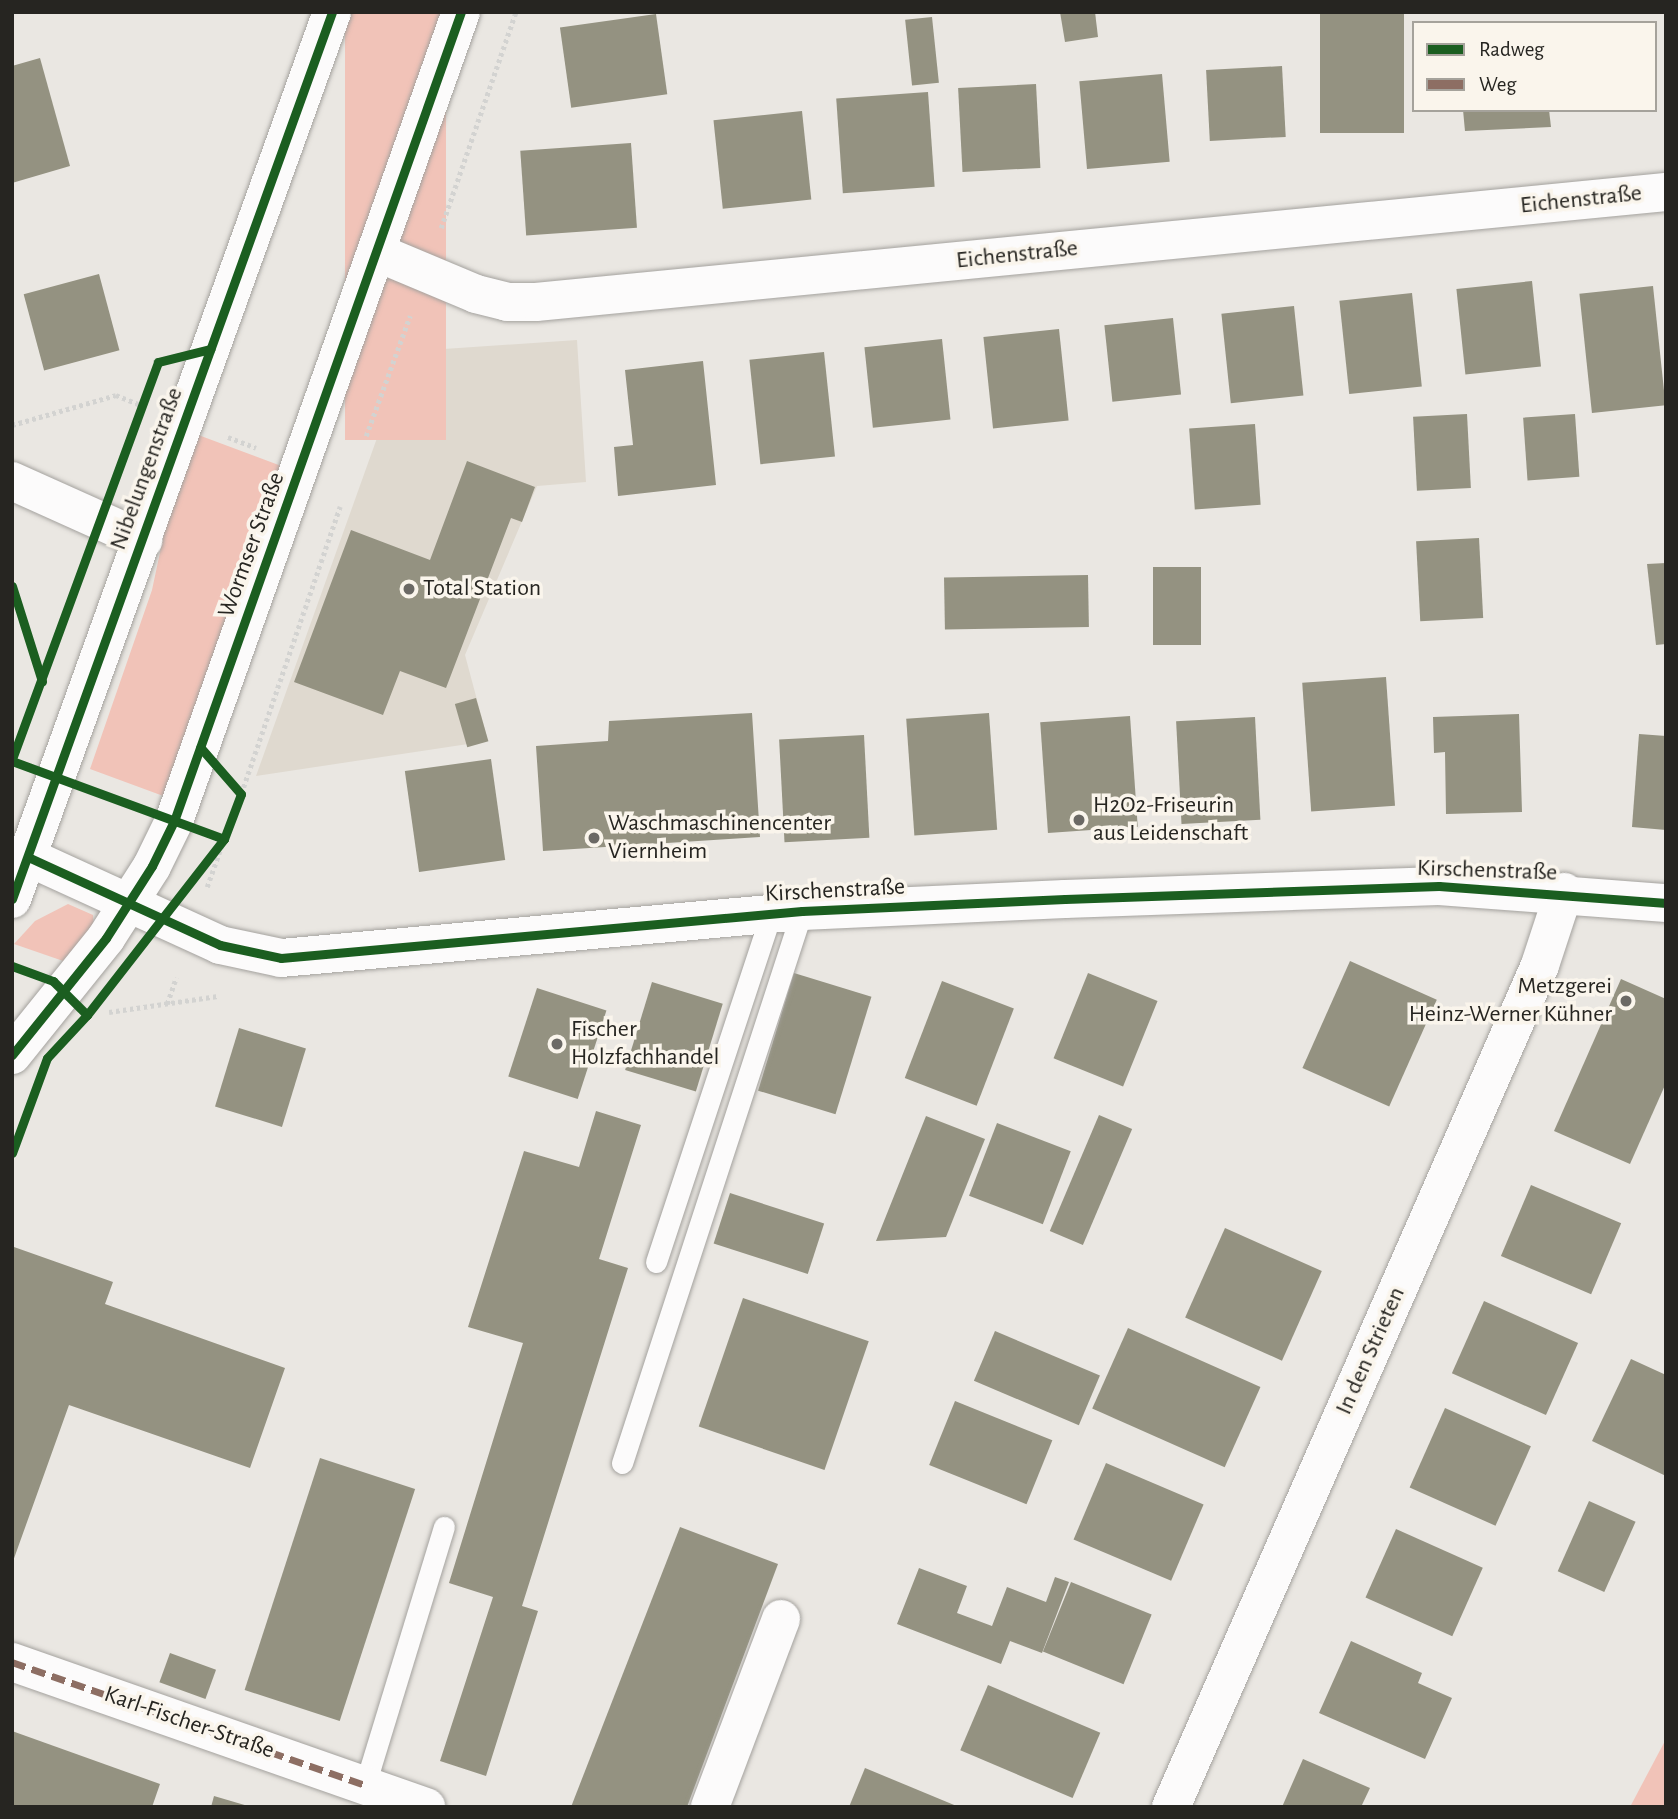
<!DOCTYPE html>
<html>
<head>
<meta charset="utf-8">
<style>
  body { margin:0 }
  #map { position:relative; width:1678px; height:1819px; overflow:hidden; background:#eae7e2; font-family:"Alegreya Sans",sans-serif }
  div>[style] { position:absolute }
  .built>* { inset:0; background:#dfd9cf }
  .green>* { inset:0; background:#f1c3b8; transform-origin:0 0 }
  .building>* { inset:0; background:#949281; transform-origin:0 0 }
  .path>* { height:4.5px; margin-top:-2.25px; transform-origin:0; background:repeating-linear-gradient(90deg,#d3d3d1 0 3.5px,transparent 0 7px) }
  .roads { filter:drop-shadow(0 0 2px #a4a29e) drop-shadow(0 0 2px #a4a29e) }
  .lane>* { height:21px; margin:-10.5px; padding:0 10.5px; transform-origin:10.5px; border-radius:10.5px; background:#fcfbfb }
  .street>* { height:38px; margin:-19px; padding:0 19px; transform-origin:19px; border-radius:19px; background:#fcfbfb }
  .secondary>* { height:38px; margin:-19px; padding:0 19px; transform-origin:19px; border-radius:19px; background:#fcfbfb }
  .quiet>* { height:7px; margin-top:-3.5px; transform-origin:0; background:repeating-linear-gradient(90deg,#8d6e63 0 14px,transparent 0 21px) }
  .cycleway>* { height:9px; margin:-4.5px; padding:0 4.5px; transform-origin:4.5px; border-radius:4.5px; background:#1b5e20 }
  .dots>* { width:19px; height:19px; translate:-50% -50%; box-sizing:border-box; border:4px solid #faf5ec; border-radius:50% }
  span { translate:-50% -50%; white-space:nowrap; text-align:center; line-height:1.15; -webkit-text-stroke:7px #faf5ec; paint-order:stroke }
  .street-label { font-size:24px; color:#262521 }
  .poi-label { font-size:24px; color:#262521 }
  .left { translate:0 -50%; text-align:left }
  .right { translate:-100% -50%; text-align:right }
  .frame { position:absolute; inset:0; border:14px solid #262521; pointer-events:none }
  .legend { position:absolute; left:1412px; top:21px; width:245px; height:91px; box-sizing:border-box; background:#faf5ec; border:2px solid #a5a29b; margin:0; padding:9px 12px; list-style:none; font-size:21px; color:#262521 }
  .legend li { display:flex; align-items:center; gap:14px; height:35px }
  .legend b { width:35px; border:2px solid #a5a29b }
</style>
</head>
<body>
<div id="map">
  <div class="built">
    <div style="clip-path:polygon(577px 340px,586px 482px,537px 486px,465px 655px,488px 741px,256px 776px,401px 371px,412px 357px,429px 350px)"></div>
  </div>
  <div class="green">
    <div style="left:345px;top:12px;width:101px;height:428px"></div>
    <div style="clip-path:polygon(193px 433px,284px 467px,166px 797px,90px 769px,152px 590px,172px 496px)"></div>
    <div style="clip-path:polygon(68px 904px,93px 915px,94px 929px,69px 963px,14px 944px,35px 921px)"></div>
    <div style="clip-path:polygon(1666px 1739px,1666px 1807px,1630px 1807px)"></div>
  </div>
  <div class="building">
    <div style="clip-path:polygon(1060px 12px,1095px 12px,1098px 37px,1065px 42px)"></div>
    <div style="left:1320px;top:12px;width:84px;height:121px"></div>
    <div style="left:656px;top:14px;width:81px;height:97px;rotate:82deg"></div>
    <div style="left:932px;top:17px;width:66px;height:27px;rotate:84deg"></div>
    <div style="clip-path:polygon(40px 58px,70px 166px,12px 183px,12px 66px)"></div>
    <div style="left:1282px;top:66px;width:71px;height:76px;rotate:87deg"></div>
    <div style="left:1162px;top:74px;width:88px;height:83px;rotate:85deg"></div>
    <div style="left:1036px;top:84px;width:84px;height:78px;rotate:87deg"></div>
    <div style="left:928px;top:92px;width:95px;height:92px;rotate:86deg"></div>
    <div style="clip-path:polygon(1463px 110px,1549px 110px,1551px 127px,1465px 131px)"></div>
    <div style="left:802px;top:111px;width:89px;height:89px;rotate:84deg"></div>
    <div style="left:631px;top:143px;width:85px;height:111px;rotate:86deg"></div>
    <div style="left:99px;top:274px;width:79px;height:78px;rotate:75deg"></div>
    <div style="left:1532px;top:281px;width:86px;height:76px;rotate:84deg"></div>
    <div style="left:1653px;top:286px;width:120px;height:74px;rotate:84deg"></div>
    <div style="left:1412px;top:293px;width:94px;height:73px;rotate:84deg"></div>
    <div style="left:1294px;top:306px;width:90px;height:73px;rotate:84deg"></div>
    <div style="left:1173px;top:318px;width:77px;height:69px;rotate:84deg"></div>
    <div style="left:1059px;top:329px;width:92px;height:76px;rotate:84deg"></div>
    <div style="left:942px;top:339px;width:81px;height:78px;rotate:84deg"></div>
    <div style="left:824px;top:352px;width:105px;height:75px;rotate:84deg"></div>
    <div style="clip-path:polygon(703px 361px,716px 485px,618px 496px,614px 447px,633px 445px,625px 370px)"></div>
    <div style="left:1467px;top:414px;width:74px;height:54px;rotate:87deg"></div>
    <div style="left:1575px;top:414px;width:63px;height:52px;rotate:86deg"></div>
    <div style="left:1255px;top:424px;width:81px;height:66px;rotate:86deg"></div>
    <div style="clip-path:polygon(467px 461px,535px 487px,522px 522px,511px 518px,446px 688px,400px 671px,383px 715px,294px 682px,351px 530px,430px 560px)"></div>
    <div style="left:1479px;top:538px;width:80px;height:63px;rotate:87deg"></div>
    <div style="clip-path:polygon(1666px 563px,1666px 644px,1656px 645px,1647px 564px)"></div>
    <div style="left:1153px;top:567px;width:48px;height:78px"></div>
    <div style="left:1088px;top:575px;width:52px;height:144px;rotate:89deg"></div>
    <div style="left:1386px;top:677px;width:129px;height:84px;rotate:86deg"></div>
    <div style="left:476px;top:698px;width:45px;height:22px;rotate:74deg"></div>
    <div style="clip-path:polygon(752px 713px,760px 837px,543px 851px,536px 746px,608px 741px,609px 721px)"></div>
    <div style="left:989px;top:713px;width:117px;height:83px;rotate:86deg"></div>
    <div style="clip-path:polygon(1519px 714px,1522px 812px,1446px 814px,1445px 752px,1434px 753px,1433px 717px)"></div>
    <div style="left:1130px;top:716px;width:111px;height:90px;rotate:86deg"></div>
    <div style="left:1255px;top:717px;width:103px;height:79px;rotate:87deg"></div>
    <div style="clip-path:polygon(1639px 734px,1666px 736px,1666px 830px,1632px 827px)"></div>
    <div style="left:864px;top:735px;width:103px;height:85px;rotate:87deg"></div>
    <div style="left:491px;top:759px;width:102px;height:87px;rotate:82deg"></div>
    <div style="left:1350px;top:961px;width:95px;height:117px;rotate:24deg"></div>
    <div style="left:794px;top:973px;width:81px;height:123px;rotate:17deg"></div>
    <div style="left:1088px;top:973px;width:75px;height:92px;rotate:22deg"></div>
    <div style="clip-path:polygon(1621px 979px,1666px 999px,1666px 1083px,1630px 1164px,1554px 1131px)"></div>
    <div style="left:942px;top:981px;width:77px;height:104px;rotate:21deg"></div>
    <div style="left:652px;top:982px;width:74px;height:92px;rotate:17deg"></div>
    <div style="left:537px;top:988px;width:73px;height:93px;rotate:18deg"></div>
    <div style="left:239px;top:1028px;width:70px;height:82px;rotate:17deg"></div>
    <div style="clip-path:polygon(596px 1111px,641px 1125px,599px 1259px,628px 1268px,522px 1606px,538px 1611px,486px 1776px,440px 1761px,493px 1597px,449px 1583px,523px 1343px,468px 1327px,524px 1151px,579px 1167px)"></div>
    <div style="left:1099px;top:1115px;width:36px;height:126px;rotate:23deg"></div>
    <div style="clip-path:polygon(926px 1116px,985px 1139px,946px 1237px,876px 1241px)"></div>
    <div style="left:997px;top:1123px;width:79px;height:78px;rotate:21deg"></div>
    <div style="left:1531px;top:1185px;width:98px;height:77px;rotate:23deg"></div>
    <div style="left:730px;top:1193px;width:99px;height:53px;rotate:18deg"></div>
    <div style="left:1225px;top:1228px;width:106px;height:98px;rotate:24deg"></div>
    <div style="clip-path:polygon(14px 1247px,113px 1282px,105px 1304px,285px 1368px,250px 1468px,69px 1405px,12px 1564px)"></div>
    <div style="left:743px;top:1298px;width:133px;height:136px;rotate:19deg"></div>
    <div style="left:1484px;top:1301px;width:103px;height:79px;rotate:24deg"></div>
    <div style="left:1128px;top:1328px;width:145px;height:88px;rotate:24deg"></div>
    <div style="left:995px;top:1331px;width:114px;height:54px;rotate:23deg"></div>
    <div style="clip-path:polygon(1631px 1359px,1666px 1375px,1666px 1476px,1592px 1441px)"></div>
    <div style="left:955px;top:1401px;width:105px;height:69px;rotate:22deg"></div>
    <div style="left:1445px;top:1408px;width:94px;height:87px;rotate:24deg"></div>
    <div style="left:320px;top:1458px;width:100px;height:244px;rotate:18deg"></div>
    <div style="left:1106px;top:1463px;width:106px;height:83px;rotate:23deg"></div>
    <div style="left:1589px;top:1501px;width:51px;height:77px;rotate:24deg"></div>
    <div style="clip-path:polygon(680px 1527px,778px 1564px,687px 1807px,571px 1807px)"></div>
    <div style="left:1396px;top:1529px;width:95px;height:75px;rotate:24deg"></div>
    <div style="clip-path:polygon(919px 1568px,967px 1586px,957px 1613px,992px 1626px,1007px 1587px,1046px 1602px,1055px 1577px,1069px 1582px,1042px 1653px,1010px 1641px,1001px 1664px,897px 1624px)"></div>
    <div style="left:1071px;top:1582px;width:87px;height:75px;rotate:22deg"></div>
    <div style="clip-path:polygon(1351px 1641px,1422px 1673px,1418px 1683px,1452px 1698px,1425px 1759px,1319px 1713px)"></div>
    <div style="left:170px;top:1653px;width:49px;height:31px;rotate:20deg"></div>
    <div style="left:988px;top:1685px;width:122px;height:71px;rotate:23deg"></div>
    <div style="clip-path:polygon(12px 1731px,160px 1784px,152px 1807px,12px 1807px)"></div>
    <div style="clip-path:polygon(1303px 1759px,1370px 1788px,1361px 1807px,1282px 1807px)"></div>
    <div style="clip-path:polygon(865px 1768px,959px 1807px,849px 1807px)"></div>
    <div style="clip-path:polygon(214px 1796px,248px 1806px,248px 1807px,211px 1807px)"></div>
  </div>
  <div class="path">
    <div style="left:441px;top:228px;width:229px;rotate:-70.9deg"></div>
    <div style="left:12px;top:425px;width:108px;rotate:-16.1deg"></div>
    <div style="left:116px;top:395px;width:27px;rotate:22deg"></div>
    <div style="left:366px;top:436px;width:128px;rotate:-69.9deg"></div>
    <div style="left:228px;top:437px;width:30px;rotate:21deg"></div>
    <div style="left:241px;top:794px;width:304px;rotate:-71deg"></div>
    <div style="left:207px;top:887px;width:51px;rotate:-70.5deg"></div>
    <div style="left:167px;top:1004px;width:28px;rotate:-71deg"></div>
    <div style="left:109px;top:1012px;width:110px;rotate:-8.4deg"></div>
  </div>
  <div class="roads">
    <div class="lane">
      <div style="left:656px;top:1262px;width:367px;rotate:-71.7deg"></div>
      <div style="left:622px;top:1463px;width:581px;rotate:-71.94deg"></div>
      <div style="left:365px;top:1785px;width:270px;rotate:-73deg"></div>
    </div>
    <div class="street">
      <div style="left:376px;top:252px;width:108px;rotate:22.8deg"></div>
      <div style="left:476px;top:294px;width:32px;rotate:14deg"></div>
      <div style="left:507px;top:302px;width:29px"></div>
      <div style="left:536px;top:302px;width:1135px;rotate:-5.56deg"></div>
      <div style="left:12px;top:481px;width:144px;rotate:24.2deg"></div>
      <div style="left:28px;top:857px;width:211px;rotate:24.6deg"></div>
      <div style="left:220px;top:945px;width:62px;rotate:12deg"></div>
      <div style="left:281px;top:958px;width:523px;rotate:-5.15deg"></div>
      <div style="left:802px;top:911px;width:263px;rotate:-2.6deg"></div>
      <div style="left:1065px;top:899px;width:374px;rotate:-2deg"></div>
      <div style="left:1439px;top:886px;width:228px;rotate:4.3deg"></div>
      <div style="left:12px;top:1662px;width:439px;rotate:19.3deg"></div>
      <div style="left:710px;top:1807px;width:201px;rotate:-69.3deg"></div>
      <div style="left:1171px;top:1807px;width:919px;rotate:-66.33deg"></div>
      <div style="left:1540px;top:965px;width:77px;rotate:-71.8deg"></div>
    </div>
    <div class="secondary">
      <div style="left:12px;top:899px;width:943px;rotate:-70.16deg"></div>
      <div style="left:12px;top:1055px;width:150px;rotate:-51.2deg"></div>
      <div style="left:106px;top:938px;width:85px;rotate:-57.4deg"></div>
      <div style="left:152px;top:866px;width:50px;rotate:-63.9deg"></div>
      <div style="left:174px;top:821px;width:858px;rotate:-70.47deg"></div>
    </div>
  </div>
  <div class="quiet">
    <div style="left:12px;top:1662px;width:374px;rotate:19.2deg"></div>
  </div>
  <div class="cycleway">
    <div style="left:12px;top:586px;width:100px;rotate:72.5deg"></div>
    <div style="left:12px;top:759px;width:423px;rotate:-69.8deg"></div>
    <div style="left:158px;top:362px;width:54px;rotate:-14deg"></div>
    <div style="left:12px;top:761px;width:226px;rotate:20.2deg"></div>
    <div style="left:28px;top:857px;width:211px;rotate:24.6deg"></div>
    <div style="left:220px;top:945px;width:62px;rotate:12deg"></div>
    <div style="left:281px;top:958px;width:523px;rotate:-5.15deg"></div>
    <div style="left:802px;top:911px;width:263px;rotate:-2.6deg"></div>
    <div style="left:1065px;top:899px;width:374px;rotate:-2deg"></div>
    <div style="left:1439px;top:886px;width:228px;rotate:4.3deg"></div>
    <div style="left:12px;top:899px;width:943px;rotate:-70.16deg"></div>
    <div style="left:12px;top:966px;width:44px;rotate:20.1deg"></div>
    <div style="left:53px;top:981px;width:48px;rotate:45deg"></div>
    <div style="left:12px;top:1055px;width:150px;rotate:-51.2deg"></div>
    <div style="left:106px;top:938px;width:85px;rotate:-57.4deg"></div>
    <div style="left:152px;top:866px;width:50px;rotate:-63.9deg"></div>
    <div style="left:174px;top:821px;width:858px;rotate:-70.47deg"></div>
    <div style="left:12px;top:1153px;width:101px;rotate:-69.8deg"></div>
    <div style="left:47px;top:1058px;width:59px;rotate:-47.1deg"></div>
    <div style="left:87px;top:1015px;width:223px;rotate:-52.1deg"></div>
    <div style="left:224px;top:839px;width:48px;rotate:-69.3deg"></div>
    <div style="left:241px;top:794px;width:62px;rotate:-131.1deg"></div>
  </div>
  <div class="dots">
    <div style="left:409px;top:589px;background:#6b6965"></div>
    <div style="left:1079px;top:820px;background:#6b6965"></div>
    <div style="left:594px;top:838px;background:#6b6965"></div>
    <div style="left:1626px;top:1001px;background:#6b6965"></div>
    <div style="left:557px;top:1044px;background:#6b6965"></div>
  </div>
  <div class="street-label">
    <span style="left:1581px;top:200px;rotate:-6deg">Eichenstraße</span>
    <span style="left:1017px;top:255px;rotate:-6deg">Eichenstraße</span>
    <span style="left:147px;top:469px;rotate:-70deg">Nibelungenstraße</span>
    <span style="left:252px;top:545px;rotate:-70deg">Wormser Straße</span>
    <span style="left:1487px;top:871px;rotate:2deg">Kirschenstraße</span>
    <span style="left:835px;top:891px;rotate:-3deg">Kirschenstraße</span>
    <span style="left:1371px;top:1351px;rotate:-66deg">In den Strieten</span>
    <span style="left:189px;top:1723px;rotate:19deg">Karl-Fischer-Straße</span>
  </div>
  <div class="poi-label">
    <span class="left" style="left:423px;top:589px">Total Station</span>
    <span class="left" style="left:1093px;top:820px">H2O2-Friseurin<br>aus Leidenschaft</span>
    <span class="left" style="left:608px;top:838px">Waschmaschinencenter<br>Viernheim</span>
    <span class="right" style="left:1612px;top:1001px">Metzgerei<br>Heinz-Werner Kühner</span>
    <span class="left" style="left:571px;top:1044px">Fischer<br>Holzfachhandel</span>
  </div>
  <div class="frame"></div>
  <ul class="legend">
  <li><b style="height:9px;background:#1b5e20"></b>Radweg</li>
  <li><b style="height:9px;background:#8d6e63"></b>Weg</li>
  </ul>
</div>
</body>
</html>
